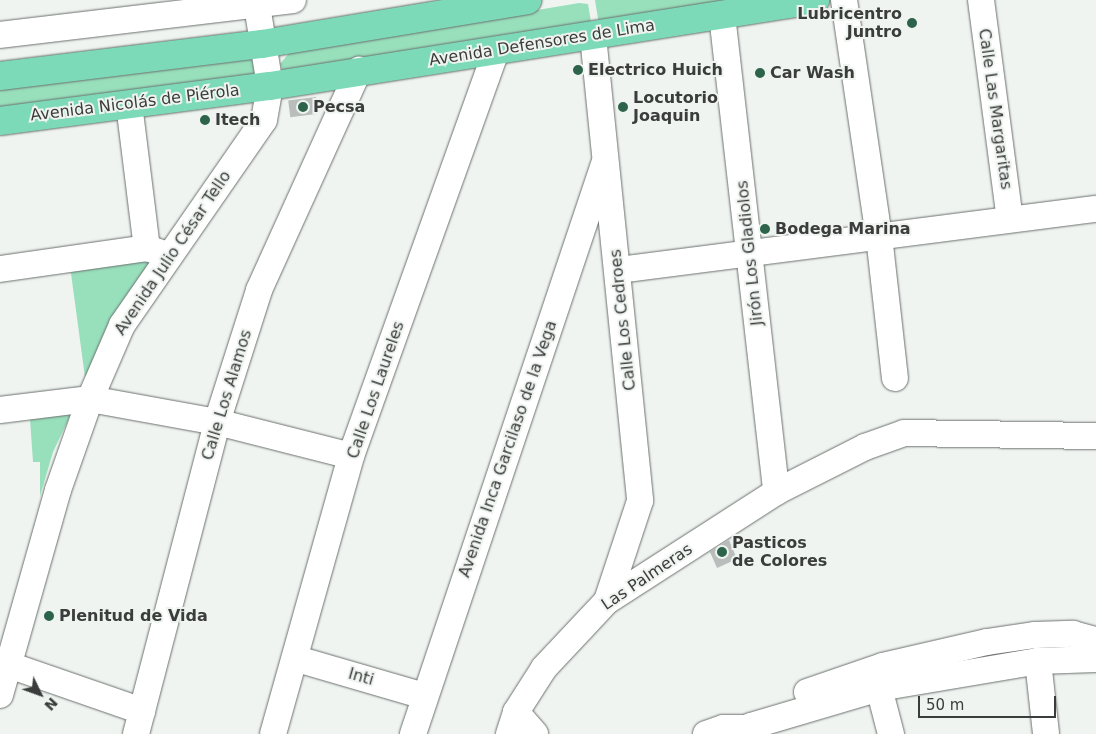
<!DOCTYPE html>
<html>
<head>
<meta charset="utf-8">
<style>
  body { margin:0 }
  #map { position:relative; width:1096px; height:734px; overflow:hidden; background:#eff4f1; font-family:"DejaVu Sans",sans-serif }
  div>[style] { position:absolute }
  .green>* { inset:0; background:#98dfbc }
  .building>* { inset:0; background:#b9bebc; transform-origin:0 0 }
  .roads { filter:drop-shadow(0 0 1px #6c706e) drop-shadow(0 0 1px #6c706e) }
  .minor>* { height:26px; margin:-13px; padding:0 13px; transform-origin:13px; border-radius:13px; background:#fff }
  .major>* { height:28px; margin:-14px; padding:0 14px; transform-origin:14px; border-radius:14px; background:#7ddab8 }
  .dots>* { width:14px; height:14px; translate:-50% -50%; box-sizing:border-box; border:2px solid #eff4f1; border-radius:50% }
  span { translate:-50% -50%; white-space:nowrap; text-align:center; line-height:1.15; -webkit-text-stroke:4px #eff4f1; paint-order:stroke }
  .poi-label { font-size:16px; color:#3b3d3c; font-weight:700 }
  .right { translate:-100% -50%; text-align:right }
  .left { translate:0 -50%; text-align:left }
  .street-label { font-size:16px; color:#3b3d3c }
  .north { position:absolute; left:15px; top:669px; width:50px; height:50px; -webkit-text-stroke:4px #eff4f1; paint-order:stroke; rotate:132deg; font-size:14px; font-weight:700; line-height:20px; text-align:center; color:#3b3d3c }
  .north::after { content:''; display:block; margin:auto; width:18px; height:22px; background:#3b3d3c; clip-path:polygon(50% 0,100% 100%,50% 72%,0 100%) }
  .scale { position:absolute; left:918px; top:696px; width:138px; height:22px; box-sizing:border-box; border:2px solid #3b3d3c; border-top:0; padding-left:6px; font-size:15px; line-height:18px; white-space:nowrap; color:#3b3d3c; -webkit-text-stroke:4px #eff4f1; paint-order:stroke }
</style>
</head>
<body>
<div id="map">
  <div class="green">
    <div style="clip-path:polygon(595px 0,779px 0,599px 25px)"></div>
    <div style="clip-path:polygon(579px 3px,588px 4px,591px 22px,284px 72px,280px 64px,290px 52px)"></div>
    <div style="clip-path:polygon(255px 58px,256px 74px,0 116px,0 85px)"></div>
    <div style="clip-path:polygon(133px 258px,158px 261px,87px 392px,70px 266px)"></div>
    <div style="clip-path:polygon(72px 412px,53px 452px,40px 496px,40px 462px,33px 462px,30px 419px)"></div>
  </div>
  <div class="building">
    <div style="left:316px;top:97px;width:17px;height:28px;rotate:83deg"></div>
    <div style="clip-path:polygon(729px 540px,737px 559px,717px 568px,710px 552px)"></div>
  </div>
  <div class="roads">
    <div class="minor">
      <div style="left:844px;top:0;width:239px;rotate:81.6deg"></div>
      <div style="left:879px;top:236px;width:143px;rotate:83.6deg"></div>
      <div style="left:981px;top:0;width:221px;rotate:82.5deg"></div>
      <div style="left:722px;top:15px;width:480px;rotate:83.5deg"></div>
      <div style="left:0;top:35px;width:295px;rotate:-6.8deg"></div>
      <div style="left:593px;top:36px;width:467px;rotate:84.2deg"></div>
      <div style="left:640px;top:501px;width:105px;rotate:108.3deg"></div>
      <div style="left:129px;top:104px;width:145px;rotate:82.9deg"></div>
      <div style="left:0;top:269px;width:148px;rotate:-8.1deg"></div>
      <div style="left:147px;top:248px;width:24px;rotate:19deg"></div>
      <div style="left:619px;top:270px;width:481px;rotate:-7.3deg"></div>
      <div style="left:0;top:410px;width:91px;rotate:-7deg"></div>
      <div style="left:90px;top:399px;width:129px;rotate:10.3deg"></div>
      <div style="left:217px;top:422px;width:138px;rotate:14.2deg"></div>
      <div style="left:297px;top:659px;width:132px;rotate:16.2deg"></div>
      <div style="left:1038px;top:661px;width:73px;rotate:83.7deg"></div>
      <div style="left:9px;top:665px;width:141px;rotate:19.1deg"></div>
      <div style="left:879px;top:688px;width:48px;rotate:75.4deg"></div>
      <div style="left:807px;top:692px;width:80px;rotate:-18.9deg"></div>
      <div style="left:883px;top:666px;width:107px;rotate:-13deg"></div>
      <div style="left:987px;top:642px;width:49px;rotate:-8.3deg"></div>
      <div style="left:1035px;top:635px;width:38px;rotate:-2deg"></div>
      <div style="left:1073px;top:634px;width:24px;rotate:15deg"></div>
      <div style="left:0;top:695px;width:213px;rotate:-74.2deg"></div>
      <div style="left:58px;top:490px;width:96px;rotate:-70.6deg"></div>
      <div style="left:90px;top:399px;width:81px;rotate:-66.6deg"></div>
      <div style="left:122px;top:325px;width:249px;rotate:-55.3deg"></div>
      <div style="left:264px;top:120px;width:35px;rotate:-80deg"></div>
      <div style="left:270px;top:86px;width:87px;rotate:-99.2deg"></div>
      <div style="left:516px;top:712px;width:29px;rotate:49deg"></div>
      <div style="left:136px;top:734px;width:322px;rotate:-75.4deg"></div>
      <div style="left:217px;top:422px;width:139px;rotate:-72.3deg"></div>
      <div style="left:259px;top:290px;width:242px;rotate:-65.6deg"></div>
      <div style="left:273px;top:734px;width:289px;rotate:-74.3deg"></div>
      <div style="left:351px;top:456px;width:430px;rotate:-70.3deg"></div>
      <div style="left:413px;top:734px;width:601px;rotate:-71.47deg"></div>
      <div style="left:509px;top:734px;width:23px;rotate:-72deg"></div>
      <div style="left:516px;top:712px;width:52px;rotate:-57.5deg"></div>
      <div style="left:544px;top:668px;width:92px;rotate:-46.8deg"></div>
      <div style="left:607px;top:601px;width:201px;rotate:-32.8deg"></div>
      <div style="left:776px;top:492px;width:100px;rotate:-26.8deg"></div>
      <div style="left:865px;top:447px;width:41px;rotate:-19.7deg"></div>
      <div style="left:904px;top:433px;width:192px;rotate:0.9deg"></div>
      <div style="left:706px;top:734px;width:18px;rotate:-19deg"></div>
      <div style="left:723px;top:728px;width:29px"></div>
      <div style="left:737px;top:734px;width:16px;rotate:-30deg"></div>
      <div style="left:751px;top:726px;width:134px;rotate:-16.5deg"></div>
      <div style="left:879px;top:688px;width:161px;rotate:-9.6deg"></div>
      <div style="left:1038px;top:661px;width:58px;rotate:-2deg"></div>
    </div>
    <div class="major">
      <div style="left:0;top:76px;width:264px;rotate:-7deg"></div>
      <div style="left:262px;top:44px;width:269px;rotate:-9.4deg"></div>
      <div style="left:0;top:121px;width:272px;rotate:-7.4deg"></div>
      <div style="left:270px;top:86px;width:552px;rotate:-8.97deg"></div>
    </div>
  </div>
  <div class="dots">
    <div style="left:912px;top:23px;background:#2c634a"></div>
    <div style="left:578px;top:70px;background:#2c634a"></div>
    <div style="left:760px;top:73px;background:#2c634a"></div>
    <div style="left:303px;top:107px;background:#2c634a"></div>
    <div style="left:623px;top:107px;background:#2c634a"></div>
    <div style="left:205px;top:120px;background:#2c634a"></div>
    <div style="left:765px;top:229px;background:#2c634a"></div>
    <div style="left:722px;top:552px;background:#2c634a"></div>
    <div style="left:49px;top:616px;background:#2c634a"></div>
  </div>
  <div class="poi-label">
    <span class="right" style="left:902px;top:23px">Lubricentro<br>Juntro</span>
    <span class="left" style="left:588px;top:70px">Electrico Huich</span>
    <span class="left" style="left:770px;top:73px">Car Wash</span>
    <span class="left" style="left:633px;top:107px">Locutorio<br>Joaquin</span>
    <span class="left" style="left:313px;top:107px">Pecsa</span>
    <span class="left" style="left:215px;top:120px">Itech</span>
    <span class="left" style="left:775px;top:229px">Bodega Marina</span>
    <span class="left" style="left:732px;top:552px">Pasticos<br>de Colores</span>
    <span class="left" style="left:59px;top:616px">Plenitud de Vida</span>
  </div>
  <div class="street-label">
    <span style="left:542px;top:43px;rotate:-9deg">Avenida Defensores de Lima</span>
    <span style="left:135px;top:103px;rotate:-7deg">Avenida Nicolás de Piérola</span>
    <span style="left:995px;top:109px;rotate:82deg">Calle Las Margaritas</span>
    <span style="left:173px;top:253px;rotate:-56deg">Avenida Julio César Tello</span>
    <span style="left:750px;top:253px;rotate:-96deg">Jirón Los Gladiolos</span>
    <span style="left:623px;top:320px;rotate:-96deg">Calle Los Cedroes</span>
    <span style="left:376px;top:390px;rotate:-71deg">Calle Los Laureles</span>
    <span style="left:227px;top:395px;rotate:-73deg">Calle Los Alamos</span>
    <span style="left:508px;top:449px;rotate:-71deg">Avenida Inca Garcilaso de la Vega</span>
    <span style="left:647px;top:577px;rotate:-34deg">Las Palmeras</span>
    <span style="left:361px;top:677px;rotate:16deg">Inti</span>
  </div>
  <div class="north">N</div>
  <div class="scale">50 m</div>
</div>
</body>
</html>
